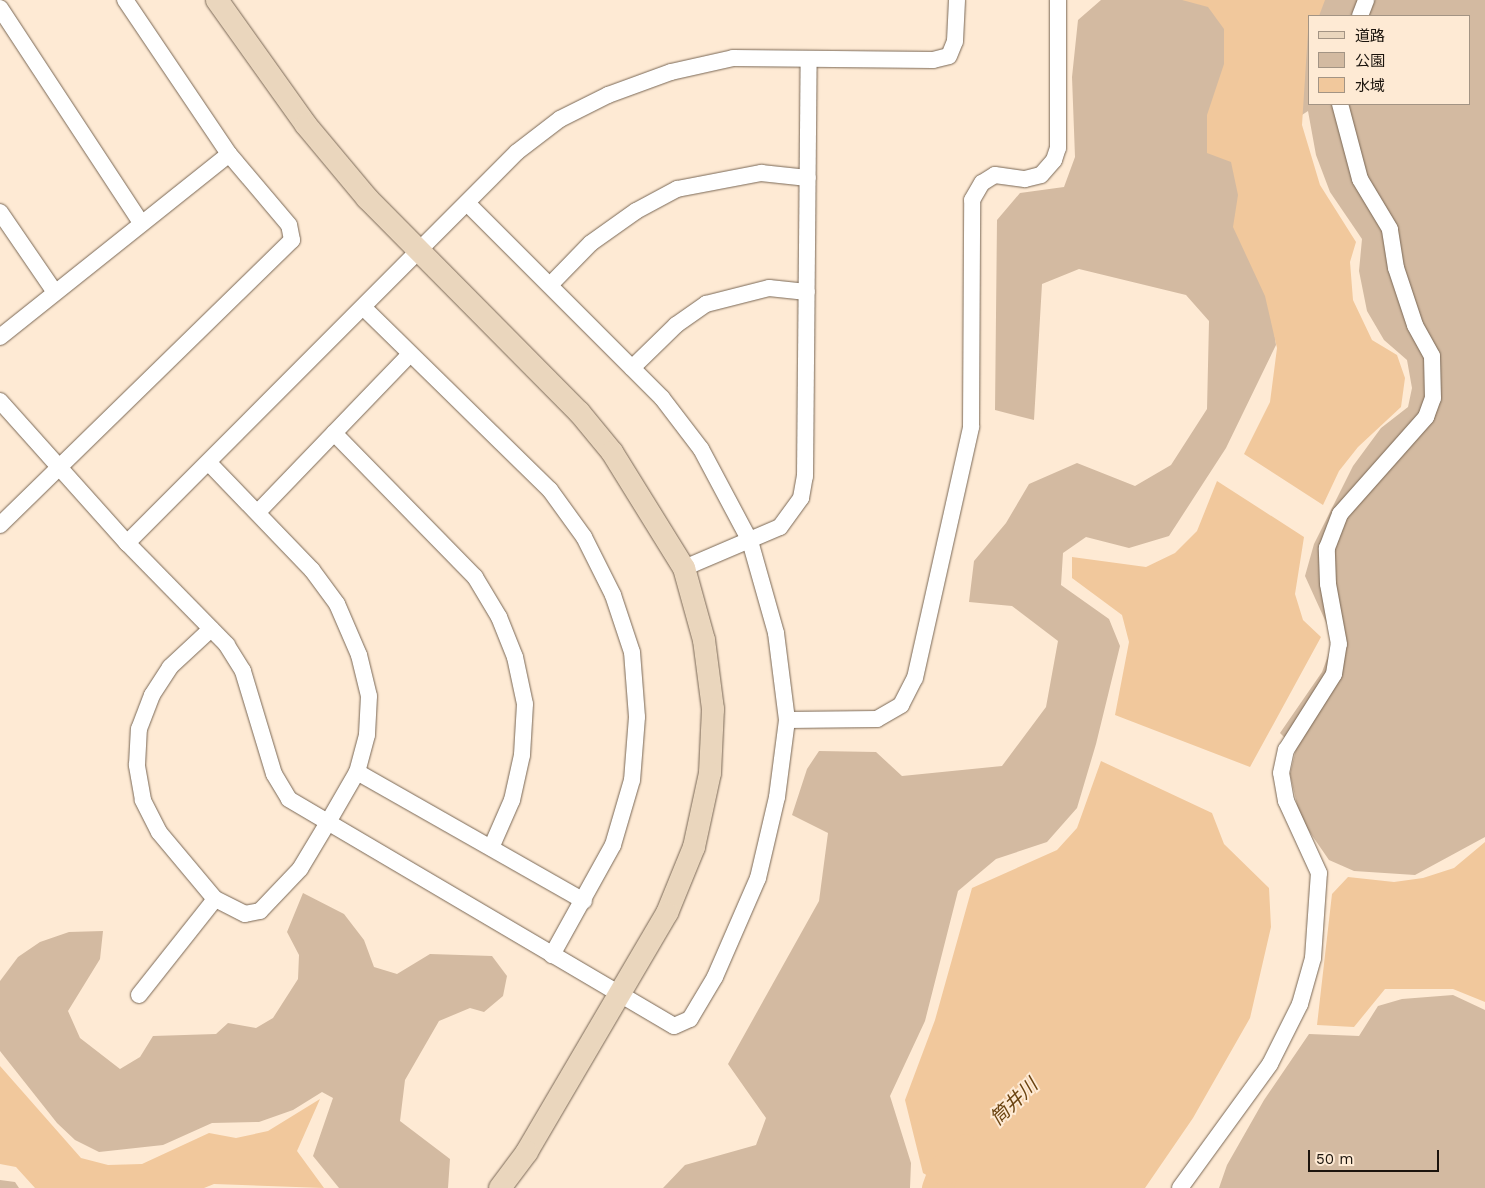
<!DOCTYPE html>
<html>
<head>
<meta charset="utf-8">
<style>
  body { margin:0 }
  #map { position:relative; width:1485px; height:1188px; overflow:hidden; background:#feead4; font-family:"Work Sans","Noto Sans JP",sans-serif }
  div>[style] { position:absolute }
  .green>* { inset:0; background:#d3baa1 }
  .water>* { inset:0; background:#f1c89c }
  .river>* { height:31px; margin:-15.5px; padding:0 15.5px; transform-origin:15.5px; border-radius:15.5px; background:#f1c89c }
  .roads { filter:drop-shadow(0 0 1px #796755) drop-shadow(0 0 1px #796755) }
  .street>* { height:16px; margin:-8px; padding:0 8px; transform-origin:8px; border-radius:8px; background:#fff }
  .secondary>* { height:22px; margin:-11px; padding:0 11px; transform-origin:11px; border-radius:11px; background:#ead6bd }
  span { translate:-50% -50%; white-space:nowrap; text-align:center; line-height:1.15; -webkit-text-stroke:4px #feead4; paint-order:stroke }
  .water-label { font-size:19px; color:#6b4310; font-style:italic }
  .legend { position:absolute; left:1308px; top:15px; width:162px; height:90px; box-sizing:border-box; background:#feead4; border:1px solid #a39484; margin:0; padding:6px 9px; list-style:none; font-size:15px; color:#1b140d }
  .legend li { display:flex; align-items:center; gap:10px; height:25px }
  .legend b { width:25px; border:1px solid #a39484 }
  .scale { position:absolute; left:1308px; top:1150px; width:131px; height:22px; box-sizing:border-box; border:2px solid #1b140d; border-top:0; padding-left:6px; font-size:15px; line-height:18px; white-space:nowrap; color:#1b140d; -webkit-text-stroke:4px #feead4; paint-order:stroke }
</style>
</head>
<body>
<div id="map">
  <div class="green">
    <div style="clip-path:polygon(evenodd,1101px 0,1485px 0,1485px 837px,1415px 875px,1354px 871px,1329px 860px,1300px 818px,1290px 774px,1296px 749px,1280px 733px,1322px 672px,1334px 640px,1305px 576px,1314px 544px,1353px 466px,1381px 428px,1408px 407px,1412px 388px,1407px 360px,1384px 340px,1367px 311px,1359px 271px,1362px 239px,1330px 192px,1316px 155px,1308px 111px,1250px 149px,1276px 345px,1226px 448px,1169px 536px,1129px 548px,1086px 537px,1063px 553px,1061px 585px,1109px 619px,1120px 646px,1096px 744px,1077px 808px,1047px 842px,996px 859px,958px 891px,925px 1021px,890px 1096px,911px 1163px,910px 1188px,663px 1188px,685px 1165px,756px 1145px,766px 1118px,728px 1064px,819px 901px,828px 833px,792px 815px,807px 769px,819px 751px,876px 752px,902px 776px,1002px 766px,1046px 707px,1058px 641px,1012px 606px,969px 602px,974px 561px,1006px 523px,1029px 484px,1077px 463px,1135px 486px,1171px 465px,1207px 409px,1209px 321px,1186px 295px,1079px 269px,1042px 284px,1034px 420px,995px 410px,997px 220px,1020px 193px,1064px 187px,1075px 157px,1072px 77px,1078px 20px,1101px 0,1309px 16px,1469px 16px,1469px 104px,1309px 104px,1309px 16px)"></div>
    <div style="clip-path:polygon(303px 893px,344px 914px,364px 940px,374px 967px,397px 974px,430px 954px,492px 956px,507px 976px,503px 996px,484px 1012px,470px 1008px,439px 1021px,405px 1080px,400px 1121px,450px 1159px,448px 1188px,339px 1188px,313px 1156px,333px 1098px,322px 1092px,293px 1110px,259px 1122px,212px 1123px,163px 1145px,99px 1152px,75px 1140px,57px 1123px,0 1051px,0 981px,18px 957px,40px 942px,69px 932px,103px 931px,100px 959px,68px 1011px,80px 1038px,120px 1069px,140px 1057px,153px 1036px,216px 1034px,228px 1023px,256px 1028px,273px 1018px,298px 979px,299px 955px,287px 932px)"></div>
    <div style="clip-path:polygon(1453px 995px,1485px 1010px,1485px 1188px,1219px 1188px,1227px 1165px,1264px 1100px,1309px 1034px,1359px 1036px,1378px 1006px,1402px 999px)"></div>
    <div style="clip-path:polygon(0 1180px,15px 1182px,19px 1188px,0 1188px)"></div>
  </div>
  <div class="water">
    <div style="clip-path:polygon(1182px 0,1325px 0,1319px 16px,1309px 16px,1302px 125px,1320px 185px,1356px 242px,1350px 262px,1353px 300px,1372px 340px,1397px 355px,1405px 378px,1401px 407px,1358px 447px,1339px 471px,1323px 505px,1244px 454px,1270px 402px,1277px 348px,1265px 296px,1233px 227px,1238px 195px,1231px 162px,1207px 153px,1207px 115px,1224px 64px,1224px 29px,1208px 7px)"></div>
    <div style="clip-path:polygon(1217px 481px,1304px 537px,1295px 594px,1303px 620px,1321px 637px,1250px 767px,1115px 715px,1129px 642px,1122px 615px,1072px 578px,1072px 557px,1146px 567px,1175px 553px,1197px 531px)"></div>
    <div style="clip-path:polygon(1101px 761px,1212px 813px,1224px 844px,1269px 888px,1271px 927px,1250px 1018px,1193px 1118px,1145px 1188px,948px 1188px,923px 1173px,905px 1100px,935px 1020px,972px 888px,1057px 850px,1077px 828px)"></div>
    <div style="clip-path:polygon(1485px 842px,1485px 1002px,1453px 989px,1385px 989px,1354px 1027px,1317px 1025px,1332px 894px,1348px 877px,1394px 882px,1423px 878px,1454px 868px)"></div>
    <div style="clip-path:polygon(0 1066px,81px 1158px,108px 1165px,142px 1164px,209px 1133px,236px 1138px,268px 1131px,320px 1099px,297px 1151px,324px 1188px,214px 1184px,204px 1188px,35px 1188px,16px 1167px,0 1164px)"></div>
  </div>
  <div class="river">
    <div style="left:937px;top:1188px;width:20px;rotate:-70deg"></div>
    <div style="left:944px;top:1169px;width:28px;rotate:-44deg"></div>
  </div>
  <div class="roads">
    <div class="street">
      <div style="left:0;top:8px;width:257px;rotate:56.7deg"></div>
      <div style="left:1360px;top:16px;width:17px;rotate:-69deg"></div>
      <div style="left:467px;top:203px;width:276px;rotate:45deg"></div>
      <div style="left:662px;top:398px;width:64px;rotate:52.6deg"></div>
      <div style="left:701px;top:449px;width:104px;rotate:62deg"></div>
      <div style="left:750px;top:541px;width:96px;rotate:74.2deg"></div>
      <div style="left:776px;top:633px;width:88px;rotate:82.8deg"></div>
      <div style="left:787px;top:720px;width:78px;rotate:97.4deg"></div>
      <div style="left:777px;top:797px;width:83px;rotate:103.2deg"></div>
      <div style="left:758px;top:878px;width:108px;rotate:113.5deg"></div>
      <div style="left:715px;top:977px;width:49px;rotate:120.8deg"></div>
      <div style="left:690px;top:1019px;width:17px;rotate:156deg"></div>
      <div style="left:674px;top:1026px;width:447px;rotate:-149.5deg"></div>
      <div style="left:289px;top:799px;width:29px;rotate:-121deg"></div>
      <div style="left:274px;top:774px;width:108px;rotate:-106.8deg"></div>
      <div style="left:243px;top:671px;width:31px;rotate:-122deg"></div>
      <div style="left:227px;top:645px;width:143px;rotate:-134.4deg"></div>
      <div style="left:127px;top:543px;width:552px;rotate:-45.07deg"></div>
      <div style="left:517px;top:152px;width:54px;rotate:-37.5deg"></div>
      <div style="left:560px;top:119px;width:54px;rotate:-26.6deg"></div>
      <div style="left:608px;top:95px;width:67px;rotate:-20.1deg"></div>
      <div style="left:671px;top:72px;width:64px;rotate:-12.7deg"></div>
      <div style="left:733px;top:58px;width:200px;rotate:0.6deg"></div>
      <div style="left:933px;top:60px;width:16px;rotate:-14deg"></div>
      <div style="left:949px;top:56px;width:16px;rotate:-68deg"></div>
      <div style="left:955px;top:41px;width:41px;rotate:-87.2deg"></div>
      <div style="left:0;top:212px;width:96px;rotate:55.6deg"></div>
      <div style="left:551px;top:284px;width:57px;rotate:-45.7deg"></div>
      <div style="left:591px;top:243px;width:55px;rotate:-35.4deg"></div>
      <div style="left:636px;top:211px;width:47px;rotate:-28.2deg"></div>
      <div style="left:677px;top:189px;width:86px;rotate:-10.8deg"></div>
      <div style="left:761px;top:173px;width:47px;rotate:6.1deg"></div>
      <div style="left:363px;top:307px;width:262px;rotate:44.4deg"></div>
      <div style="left:550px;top:490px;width:58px;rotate:54.1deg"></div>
      <div style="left:584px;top:537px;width:65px;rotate:63.4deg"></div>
      <div style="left:613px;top:595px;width:60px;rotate:71.6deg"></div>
      <div style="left:632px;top:652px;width:65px;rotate:85.6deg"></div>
      <div style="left:637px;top:717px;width:63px;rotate:94.5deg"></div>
      <div style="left:632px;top:780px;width:68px;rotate:106.3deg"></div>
      <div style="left:613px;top:845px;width:126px;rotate:119deg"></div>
      <div style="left:0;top:337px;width:293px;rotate:-38.6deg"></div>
      <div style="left:632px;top:368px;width:62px;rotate:-44.3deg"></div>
      <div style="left:676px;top:325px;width:37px;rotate:-35deg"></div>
      <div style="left:706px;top:304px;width:65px;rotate:-14.3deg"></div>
      <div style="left:769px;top:288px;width:38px;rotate:6deg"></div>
      <div style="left:0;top:401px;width:191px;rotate:48.2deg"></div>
      <div style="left:334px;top:433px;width:202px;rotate:45.6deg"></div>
      <div style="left:475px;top:577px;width:47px;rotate:59deg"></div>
      <div style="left:499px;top:617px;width:43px;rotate:68.2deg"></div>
      <div style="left:515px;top:657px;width:48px;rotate:78deg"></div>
      <div style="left:525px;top:704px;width:51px;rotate:93.4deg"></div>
      <div style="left:522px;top:755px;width:46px;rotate:102.5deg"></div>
      <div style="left:512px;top:800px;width:52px;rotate:113.6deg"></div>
      <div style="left:209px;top:463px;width:149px;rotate:46.1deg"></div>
      <div style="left:312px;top:570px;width:42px;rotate:53.7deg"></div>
      <div style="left:337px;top:604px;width:56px;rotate:66.7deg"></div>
      <div style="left:359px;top:655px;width:42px;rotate:76.3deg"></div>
      <div style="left:369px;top:696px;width:39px;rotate:93deg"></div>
      <div style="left:367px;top:735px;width:38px;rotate:105deg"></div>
      <div style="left:357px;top:772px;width:60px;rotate:120deg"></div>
      <div style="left:327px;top:824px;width:52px;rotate:121deg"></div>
      <div style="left:300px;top:869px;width:58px;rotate:133.6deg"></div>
      <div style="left:260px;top:911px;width:15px;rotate:169deg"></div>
      <div style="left:245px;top:914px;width:34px;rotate:-153deg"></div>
      <div style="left:215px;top:899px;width:87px;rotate:-129.9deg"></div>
      <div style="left:159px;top:832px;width:36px;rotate:-117deg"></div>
      <div style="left:143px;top:800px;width:36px;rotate:-100deg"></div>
      <div style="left:137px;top:765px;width:36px;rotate:-87deg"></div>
      <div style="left:139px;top:729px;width:36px;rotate:-69deg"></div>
      <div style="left:152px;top:695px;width:33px;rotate:-57deg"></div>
      <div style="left:170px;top:667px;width:56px;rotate:-42.8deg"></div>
      <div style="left:258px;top:512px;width:219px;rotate:-46.1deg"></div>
      <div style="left:0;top:525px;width:408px;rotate:-44.3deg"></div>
      <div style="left:292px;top:240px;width:15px;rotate:-101deg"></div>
      <div style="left:289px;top:225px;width:93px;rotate:-130.2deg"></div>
      <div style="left:229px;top:154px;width:186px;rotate:-124deg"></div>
      <div style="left:684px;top:568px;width:104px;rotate:-23.1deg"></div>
      <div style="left:780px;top:527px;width:36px;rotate:-54deg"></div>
      <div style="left:801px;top:498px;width:22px;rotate:-80deg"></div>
      <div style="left:805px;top:476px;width:417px;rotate:-89.5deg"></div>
      <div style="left:787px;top:720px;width:90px;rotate:-0.6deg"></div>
      <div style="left:877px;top:719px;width:28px;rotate:-30deg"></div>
      <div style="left:901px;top:705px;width:30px;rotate:-63deg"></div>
      <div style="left:915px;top:678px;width:257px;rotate:-77.4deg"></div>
      <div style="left:971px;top:427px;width:227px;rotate:-89.7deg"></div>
      <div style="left:972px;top:200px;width:20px;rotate:-60deg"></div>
      <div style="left:982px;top:183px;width:15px;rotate:-32deg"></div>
      <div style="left:995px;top:175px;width:30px;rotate:8deg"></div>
      <div style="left:1025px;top:179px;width:16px;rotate:-14deg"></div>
      <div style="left:1041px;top:175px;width:20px;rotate:-49deg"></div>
      <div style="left:1054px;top:160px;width:13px;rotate:-72deg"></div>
      <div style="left:1058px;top:148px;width:148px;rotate:-90deg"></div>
      <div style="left:357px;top:772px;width:261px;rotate:29.6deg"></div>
      <div style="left:139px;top:995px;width:122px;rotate:-51.6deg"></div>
      <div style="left:1180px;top:1188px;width:153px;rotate:-54deg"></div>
      <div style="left:1270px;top:1064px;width:67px;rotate:-63.4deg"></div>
      <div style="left:1300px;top:1004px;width:48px;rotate:-74.2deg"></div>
      <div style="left:1313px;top:958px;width:85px;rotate:-86deg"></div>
      <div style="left:1319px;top:873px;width:79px;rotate:-114.6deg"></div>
      <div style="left:1286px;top:801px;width:28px;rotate:-100deg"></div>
      <div style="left:1281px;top:773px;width:24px;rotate:-78deg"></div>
      <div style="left:1286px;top:750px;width:90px;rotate:-57.7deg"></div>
      <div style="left:1334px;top:674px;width:30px;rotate:-81deg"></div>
      <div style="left:1339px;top:644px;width:61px;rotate:-100.4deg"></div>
      <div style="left:1328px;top:584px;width:36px;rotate:-92deg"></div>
      <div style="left:1327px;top:548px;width:36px;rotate:-69deg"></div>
      <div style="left:1340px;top:514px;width:130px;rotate:-48.4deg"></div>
      <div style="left:1426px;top:417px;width:20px;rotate:-70deg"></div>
      <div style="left:1433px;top:398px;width:42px;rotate:-91.4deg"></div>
      <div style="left:1432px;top:356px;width:35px;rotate:-119deg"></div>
      <div style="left:1415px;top:325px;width:60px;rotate:-108.4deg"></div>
      <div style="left:1396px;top:268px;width:39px;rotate:-99deg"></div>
      <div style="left:1390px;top:229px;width:58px;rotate:-121deg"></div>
      <div style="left:1360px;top:179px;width:78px;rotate:-104.9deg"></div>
    </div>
    <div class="secondary">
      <div style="left:217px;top:0;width:153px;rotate:54.5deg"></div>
      <div style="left:306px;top:125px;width:95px;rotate:50.1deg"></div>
      <div style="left:367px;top:198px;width:301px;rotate:45.3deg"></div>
      <div style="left:579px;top:412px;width:52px;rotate:50.5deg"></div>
      <div style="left:612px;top:452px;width:137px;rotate:58.2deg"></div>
      <div style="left:684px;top:568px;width:75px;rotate:74.5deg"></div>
      <div style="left:704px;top:640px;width:70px;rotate:82.6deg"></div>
      <div style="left:713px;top:709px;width:64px;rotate:92.7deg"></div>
      <div style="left:710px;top:773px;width:76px;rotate:102.2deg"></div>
      <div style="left:694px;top:847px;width:71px;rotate:112.2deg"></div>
      <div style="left:667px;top:913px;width:277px;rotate:120.4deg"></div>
      <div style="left:527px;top:1152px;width:45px;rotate:126.9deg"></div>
    </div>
  </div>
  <div class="water-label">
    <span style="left:1014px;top:1102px;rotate:-44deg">筒井川</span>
  </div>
  <ul class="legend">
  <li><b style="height:6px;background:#ead6bd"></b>道路</li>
  <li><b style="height:14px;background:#d3baa1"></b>公園</li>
  <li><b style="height:14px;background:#f1c89c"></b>水域</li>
  </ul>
  <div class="scale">50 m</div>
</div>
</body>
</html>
